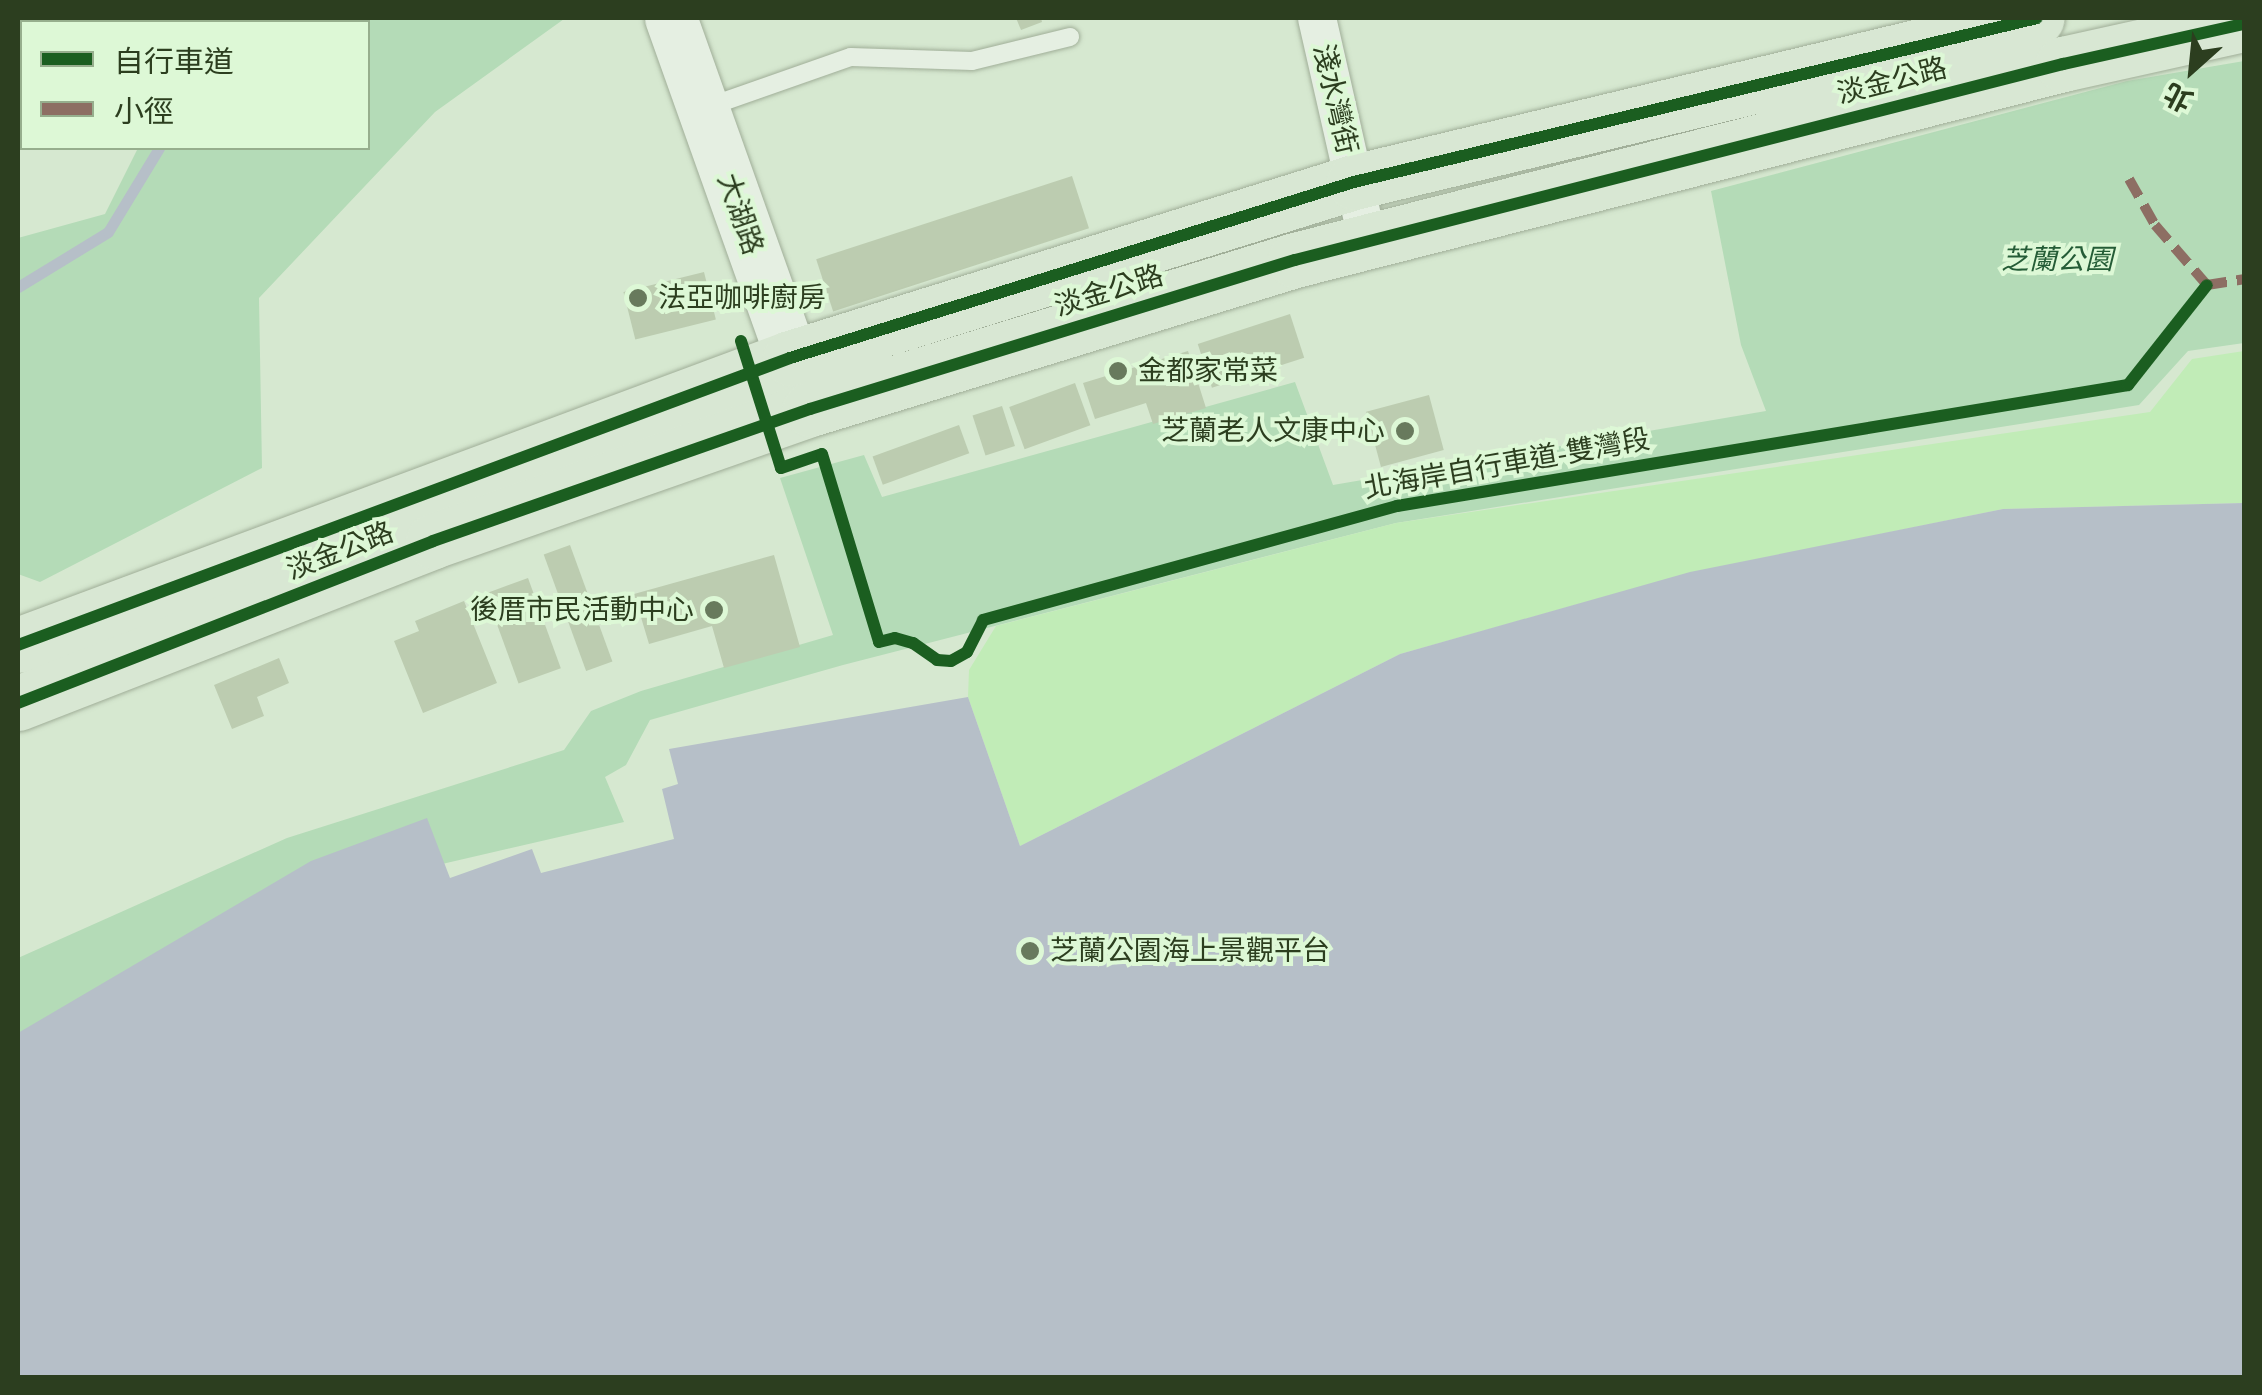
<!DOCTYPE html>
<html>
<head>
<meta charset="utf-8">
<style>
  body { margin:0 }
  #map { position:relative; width:2262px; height:1395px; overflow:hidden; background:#d6e8d0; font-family:"Times New Roman","Noto Sans TC",serif }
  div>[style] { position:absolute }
  .green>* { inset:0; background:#b4dbb7 }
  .sand>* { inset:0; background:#c1ecb7 }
  .water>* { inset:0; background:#b6bfc8 }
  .stream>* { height:11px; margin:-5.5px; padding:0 5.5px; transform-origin:5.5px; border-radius:5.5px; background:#b6bfc8 }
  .building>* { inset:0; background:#bcccb0; transform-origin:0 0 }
  .roads { filter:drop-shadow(0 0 2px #a0ae98) drop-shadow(0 0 2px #a0ae98) }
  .lane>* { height:18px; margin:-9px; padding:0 9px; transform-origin:9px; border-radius:9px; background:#e5efe2 }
  .street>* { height:38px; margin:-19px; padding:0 19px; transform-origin:19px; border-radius:19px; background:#e5efe2 }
  .secondary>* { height:52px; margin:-26px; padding:0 26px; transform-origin:26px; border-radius:26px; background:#e5efe2 }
  .primary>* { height:55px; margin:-27.5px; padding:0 27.5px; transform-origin:27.5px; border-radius:27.5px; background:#d8e7d3 }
  .quiet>* { height:10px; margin-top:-5px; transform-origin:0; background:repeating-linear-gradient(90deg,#8d6e63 0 20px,transparent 0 30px) }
  .cycleway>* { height:12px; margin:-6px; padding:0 6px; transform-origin:6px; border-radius:6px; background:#1b5e20 }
  .dots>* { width:28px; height:28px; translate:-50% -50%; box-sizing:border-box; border:5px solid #ddf8d6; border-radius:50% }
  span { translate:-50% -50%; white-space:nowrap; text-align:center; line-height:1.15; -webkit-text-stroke:8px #ddf8d6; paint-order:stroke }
  .street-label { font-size:28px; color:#2c3e1f }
  .park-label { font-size:28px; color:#245c36; font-style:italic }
  .poi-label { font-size:28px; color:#2c3e1f }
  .left { translate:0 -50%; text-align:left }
  .right { translate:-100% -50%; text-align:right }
  .frame { position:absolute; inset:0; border:20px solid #2c3e1f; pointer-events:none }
  .legend { position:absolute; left:20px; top:20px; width:350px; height:130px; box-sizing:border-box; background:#ddf8d6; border:2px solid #96ae8d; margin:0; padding:12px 18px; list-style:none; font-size:30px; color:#2c3e1f }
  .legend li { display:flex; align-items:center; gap:20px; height:50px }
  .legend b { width:50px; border:2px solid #96ae8d }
  .north { position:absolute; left:2142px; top:20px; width:100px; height:100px; -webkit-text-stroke:8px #ddf8d6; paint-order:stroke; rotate:207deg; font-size:28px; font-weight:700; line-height:40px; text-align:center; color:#2c3e1f }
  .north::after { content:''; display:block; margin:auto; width:35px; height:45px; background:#2c3e1f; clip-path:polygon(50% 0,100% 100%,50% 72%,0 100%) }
</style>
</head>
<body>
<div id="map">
  <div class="green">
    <div style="clip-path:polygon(209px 18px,564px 19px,435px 112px,259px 298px,262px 468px,40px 582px,18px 574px,18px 238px,105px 214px,138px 148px,368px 148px,368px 22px,203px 22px)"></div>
    <div style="clip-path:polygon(2244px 61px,2244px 343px,2188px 351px,2139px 405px,1396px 523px,843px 665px,650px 720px,626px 765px,605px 777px,624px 822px,412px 871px,18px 1042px,18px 958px,287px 838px,564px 750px,591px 711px,641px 691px,833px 635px,780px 478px,864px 455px,882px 497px,1295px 382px,1333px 485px,1766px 411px,1741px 345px,1711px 191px,2127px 81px)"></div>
  </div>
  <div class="sand">
    <div style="clip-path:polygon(2244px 351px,2244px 503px,2003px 509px,1690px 573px,1400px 654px,1020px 846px,968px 697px,969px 670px,996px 626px,1396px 523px,2150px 412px,2192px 359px)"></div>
  </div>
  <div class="water">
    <div style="clip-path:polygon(2244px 503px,2244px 1377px,18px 1377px,18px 1033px,311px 861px,427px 818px,450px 878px,532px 849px,541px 873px,674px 839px,662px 789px,678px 784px,669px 749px,968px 697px,1020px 846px,1400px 654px,1690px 572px,2003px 509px)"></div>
  </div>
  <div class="stream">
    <div style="left:235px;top:22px;width:5px;rotate:-53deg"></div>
    <div style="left:18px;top:287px;width:105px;rotate:-31.4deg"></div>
    <div style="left:108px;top:232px;width:98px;rotate:-58.7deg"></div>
  </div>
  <div class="building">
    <div style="clip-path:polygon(1016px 18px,1041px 18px,1042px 22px,1021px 30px)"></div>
    <div style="left:1072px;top:176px;width:55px;height:269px;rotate:72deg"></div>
    <div style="left:704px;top:272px;width:49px;height:83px;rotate:76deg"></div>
    <div style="left:1290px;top:314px;width:46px;height:97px;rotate:72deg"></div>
    <div style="clip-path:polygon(1188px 351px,1206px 408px,1153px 424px,1146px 403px,1095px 419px,1083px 383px)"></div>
    <div style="left:1075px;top:383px;width:45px;height:70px;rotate:70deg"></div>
    <div style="left:1429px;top:395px;width:57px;height:65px;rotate:75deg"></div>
    <div style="left:1002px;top:406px;width:42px;height:31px;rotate:72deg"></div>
    <div style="left:959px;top:425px;width:30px;height:92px;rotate:70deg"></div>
    <div style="left:570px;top:545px;width:124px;height:28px;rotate:70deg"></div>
    <div style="clip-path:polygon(774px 555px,800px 647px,724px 668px,712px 626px,649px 644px,634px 594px)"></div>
    <div style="left:528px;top:578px;width:96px;height:45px;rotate:70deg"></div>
    <div style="clip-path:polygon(464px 601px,497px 683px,423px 713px,394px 641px,419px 631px,415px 621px)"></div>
    <div style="clip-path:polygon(279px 658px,289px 683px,257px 697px,264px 716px,232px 729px,214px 685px)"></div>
  </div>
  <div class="roads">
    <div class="lane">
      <div style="left:708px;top:107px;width:151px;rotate:-19.3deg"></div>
      <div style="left:851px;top:57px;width:121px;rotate:1.9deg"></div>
      <div style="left:972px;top:61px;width:101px;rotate:-13.8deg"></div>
    </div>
    <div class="street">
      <div style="left:1317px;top:18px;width:226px;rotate:77.2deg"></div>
    </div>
    <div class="secondary">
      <div style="left:671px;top:18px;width:403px;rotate:70.4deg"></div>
    </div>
    <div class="primary">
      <div style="left:18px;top:645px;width:824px;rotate:-20.39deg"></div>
      <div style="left:790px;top:358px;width:591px;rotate:-17.33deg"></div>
      <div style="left:1354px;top:182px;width:702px;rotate:-13.5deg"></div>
      <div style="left:18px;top:703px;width:445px;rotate:-21.3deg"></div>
      <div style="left:433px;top:541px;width:399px;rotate:-19.3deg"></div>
      <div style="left:810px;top:409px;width:507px;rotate:-17.08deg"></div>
      <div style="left:1295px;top:260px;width:793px;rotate:-14.32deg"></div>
      <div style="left:2063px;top:64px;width:185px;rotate:-12.5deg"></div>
    </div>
  </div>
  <div class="quiet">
    <div style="left:2129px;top:179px;width:53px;rotate:60.5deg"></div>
    <div style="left:2155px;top:225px;width:79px;rotate:49.1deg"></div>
    <div style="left:2207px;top:285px;width:37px;rotate:-9deg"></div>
  </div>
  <div class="cycleway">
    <div style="left:741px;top:341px;width:133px;rotate:72.5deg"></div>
    <div style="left:781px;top:468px;width:43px;rotate:-18.9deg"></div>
    <div style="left:822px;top:454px;width:196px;rotate:73.1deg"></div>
    <div style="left:879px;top:642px;width:16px;rotate:-14deg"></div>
    <div style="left:895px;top:638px;width:19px;rotate:16deg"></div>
    <div style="left:913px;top:643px;width:29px;rotate:35deg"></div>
    <div style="left:937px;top:660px;width:14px;rotate:4deg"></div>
    <div style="left:951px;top:661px;width:18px;rotate:-29deg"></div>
    <div style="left:967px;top:652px;width:36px;rotate:-63deg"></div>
    <div style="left:983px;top:620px;width:429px;rotate:-15.4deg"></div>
    <div style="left:1397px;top:506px;width:741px;rotate:-9.4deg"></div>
    <div style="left:2128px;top:385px;width:127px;rotate:-51.7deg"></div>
    <div style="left:18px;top:645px;width:824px;rotate:-20.39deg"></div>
    <div style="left:790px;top:358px;width:591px;rotate:-17.33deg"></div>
    <div style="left:1354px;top:182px;width:702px;rotate:-13.5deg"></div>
    <div style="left:18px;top:703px;width:445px;rotate:-21.3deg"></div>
    <div style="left:433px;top:541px;width:399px;rotate:-19.3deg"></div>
    <div style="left:810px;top:409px;width:507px;rotate:-17.08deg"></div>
    <div style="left:1295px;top:260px;width:793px;rotate:-14.32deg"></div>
    <div style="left:2063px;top:64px;width:185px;rotate:-12.5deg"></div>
  </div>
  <div class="dots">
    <div style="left:638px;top:298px;background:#687a5d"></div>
    <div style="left:1118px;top:371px;background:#687a5d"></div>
    <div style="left:1405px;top:431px;background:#687a5d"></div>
    <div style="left:714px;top:610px;background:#687a5d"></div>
    <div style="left:1030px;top:951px;background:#687a5d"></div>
  </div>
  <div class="street-label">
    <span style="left:1892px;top:81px;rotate:-14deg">淡金公路</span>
    <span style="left:1335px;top:99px;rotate:77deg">淺水灣街</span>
    <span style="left:740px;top:214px;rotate:71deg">大湖路</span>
    <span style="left:1109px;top:291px;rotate:-17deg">淡金公路</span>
    <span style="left:1507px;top:464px;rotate:-10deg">北海岸自行車道-雙灣段</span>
    <span style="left:340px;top:551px;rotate:-21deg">淡金公路</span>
  </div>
  <div class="park-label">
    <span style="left:2057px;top:260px">芝蘭公園</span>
  </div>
  <div class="poi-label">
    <span class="left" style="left:658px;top:298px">法亞咖啡廚房</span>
    <span class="left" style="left:1138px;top:371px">金都家常菜</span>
    <span class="right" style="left:1385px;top:431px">芝蘭老人文康中心</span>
    <span class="right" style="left:694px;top:610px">後厝市民活動中心</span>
    <span class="left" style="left:1050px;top:951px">芝蘭公園海上景觀平台</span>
  </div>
  <div class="frame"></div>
  <ul class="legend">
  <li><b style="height:12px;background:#1b5e20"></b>自行車道</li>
  <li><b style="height:12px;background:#8d6e63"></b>小徑</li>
  </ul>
  <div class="north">北</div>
</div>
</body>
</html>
